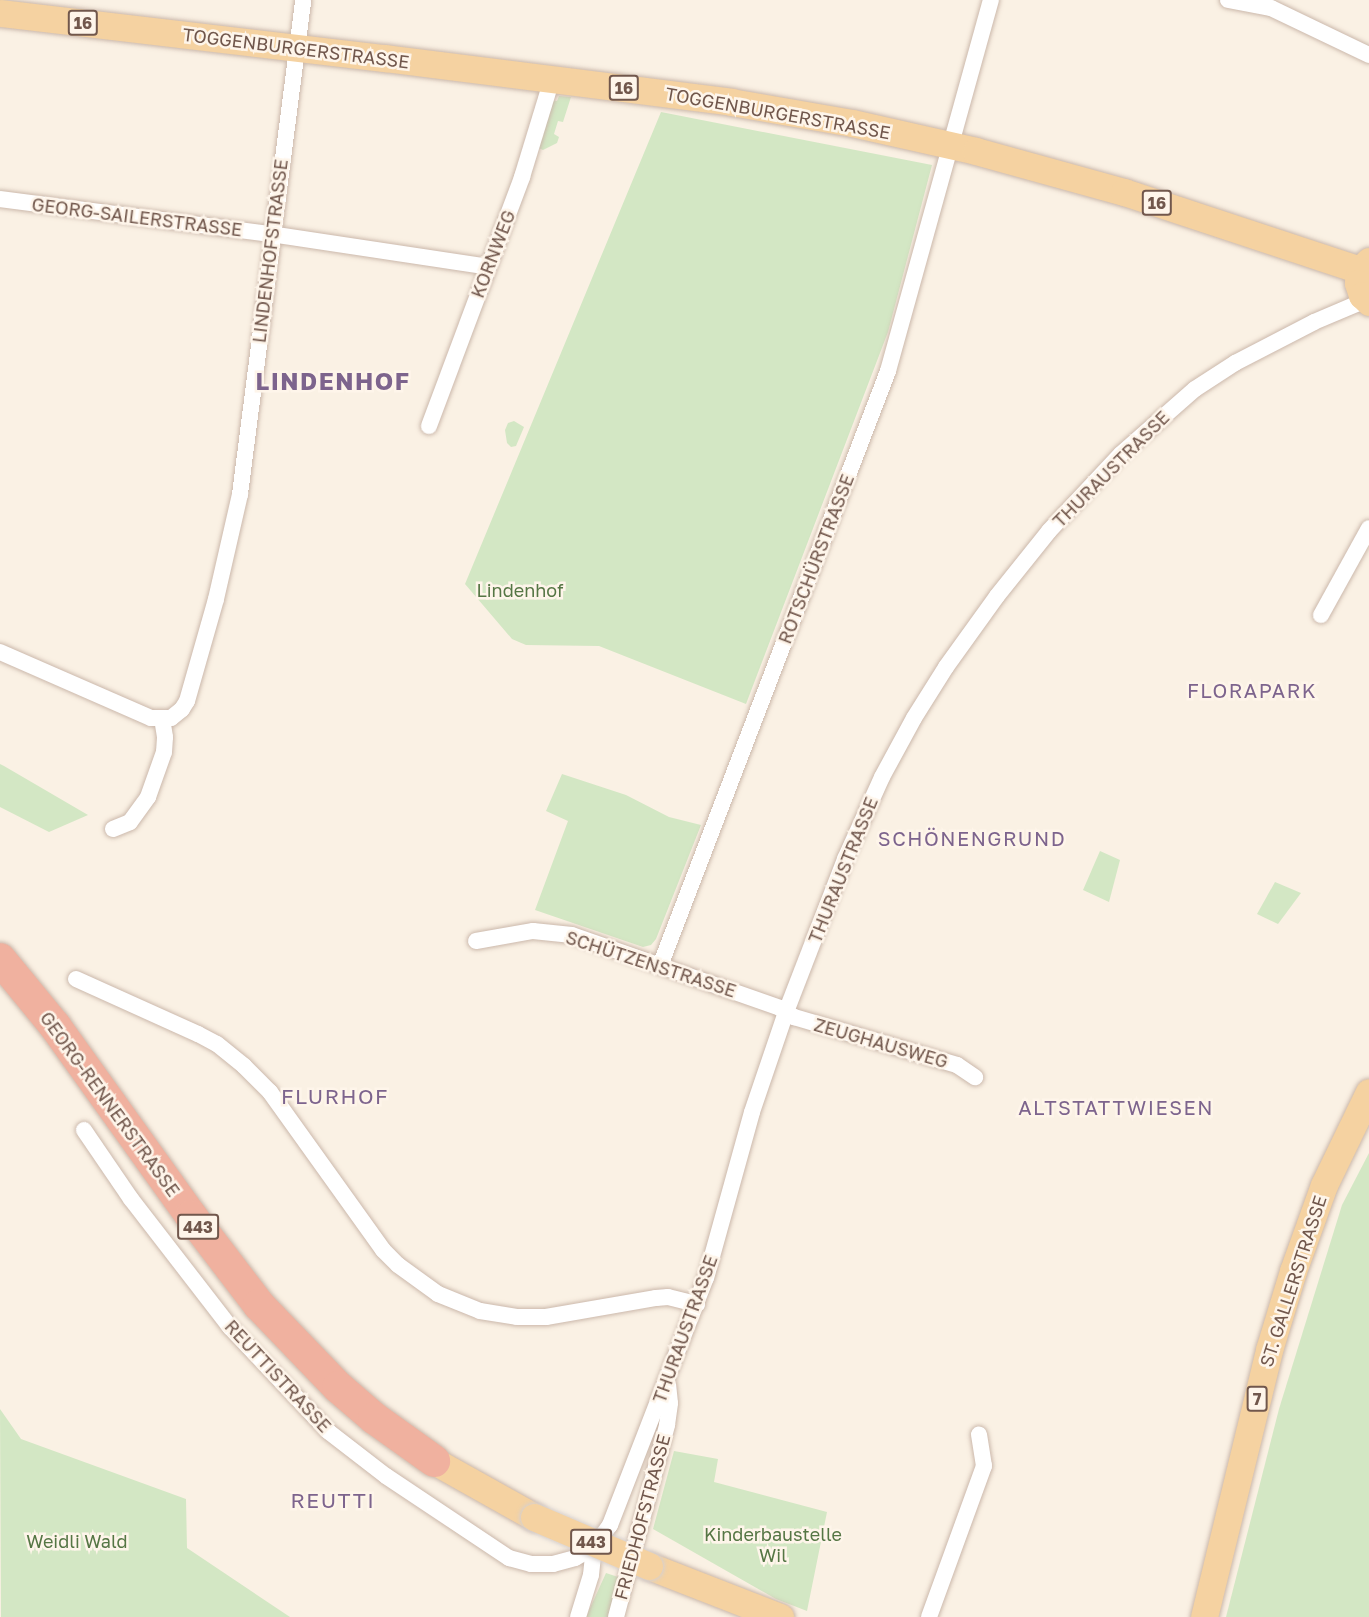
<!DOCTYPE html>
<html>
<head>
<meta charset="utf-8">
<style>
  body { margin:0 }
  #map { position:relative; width:1369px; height:1617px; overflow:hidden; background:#faf1e4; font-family:"Golos Text",sans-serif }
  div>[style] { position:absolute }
  .green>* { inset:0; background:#d3e7c4 }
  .roads { filter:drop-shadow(0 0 2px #cbb8ab) drop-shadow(0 0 2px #cbb8ab) }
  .street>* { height:16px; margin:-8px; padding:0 8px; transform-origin:8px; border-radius:8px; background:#fff }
  .primary>* { height:27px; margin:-13.5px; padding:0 13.5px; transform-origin:13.5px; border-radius:13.5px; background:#f5d2a1 }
  .highway>* { height:32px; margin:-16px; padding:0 16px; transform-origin:16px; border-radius:16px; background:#f0b19f }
  .bridges { filter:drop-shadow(0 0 2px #d7d0cd) drop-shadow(0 0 2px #d7d0cd) }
  .primary-bridge>* { height:27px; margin:-13.5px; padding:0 13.5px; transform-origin:13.5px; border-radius:13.5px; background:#f5d2a1 }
  span { translate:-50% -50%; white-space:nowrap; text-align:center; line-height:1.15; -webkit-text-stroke:5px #fef5ea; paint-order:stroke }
  .shield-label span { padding:2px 4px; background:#fef5ea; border:2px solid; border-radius:4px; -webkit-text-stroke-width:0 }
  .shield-label { font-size:16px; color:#71574c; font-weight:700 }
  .street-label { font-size:18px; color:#71574c }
  .park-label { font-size:18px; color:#557644 }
  .neighbourhood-label { font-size:20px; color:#7d648d; letter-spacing:1.5px }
  .quarter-label { font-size:21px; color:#7d648d; letter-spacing:1.5px }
  .district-label { font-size:24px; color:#7d648d; font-weight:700; letter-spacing:1.5px }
</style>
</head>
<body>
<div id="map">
  <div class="green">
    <div style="clip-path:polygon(559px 96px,571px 97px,563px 122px,558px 121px,554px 134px,559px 137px,557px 143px,543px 150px,536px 147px,550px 100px,557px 101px)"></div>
    <div style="clip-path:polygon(661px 112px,932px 165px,888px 332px,746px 704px,599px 646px,526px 645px,512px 639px,465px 584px)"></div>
    <div style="clip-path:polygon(514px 421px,524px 427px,516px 446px,511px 447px,507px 443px,505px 430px,508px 423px)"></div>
    <div style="clip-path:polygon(0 764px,4px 766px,88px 815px,49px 832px,0 807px)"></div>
    <div style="clip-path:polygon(562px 774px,626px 795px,669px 817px,701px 825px,656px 939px,651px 945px,643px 947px,535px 910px,568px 821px,546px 811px)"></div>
    <div style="clip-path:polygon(1100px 851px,1120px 860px,1109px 902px,1083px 890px)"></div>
    <div style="clip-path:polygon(1275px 882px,1301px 893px,1278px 924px,1257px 914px)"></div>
    <div style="clip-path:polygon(1369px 1153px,1369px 1617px,1226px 1617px,1279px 1409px,1342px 1205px)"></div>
    <div style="clip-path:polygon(0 1409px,21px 1439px,186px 1499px,187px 1548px,290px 1617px,1px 1617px)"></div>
    <div style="clip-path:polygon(674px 1451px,718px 1459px,714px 1482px,827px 1512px,807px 1611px,776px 1599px,653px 1529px)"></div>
    <div style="clip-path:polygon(606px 1573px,624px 1579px,610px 1617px,586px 1617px)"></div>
  </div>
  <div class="roads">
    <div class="street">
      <div style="left:1228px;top:0;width:44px;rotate:10.5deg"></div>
      <div style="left:1271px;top:8px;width:109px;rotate:25.6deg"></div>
      <div style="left:0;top:199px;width:273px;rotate:7.4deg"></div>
      <div style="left:271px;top:234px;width:219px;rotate:8.6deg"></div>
      <div style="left:429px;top:426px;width:266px;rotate:-69.5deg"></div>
      <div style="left:522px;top:177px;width:102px;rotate:-73deg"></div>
      <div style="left:1321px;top:615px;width:99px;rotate:-61.1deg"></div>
      <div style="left:0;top:652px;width:165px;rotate:23.6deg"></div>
      <div style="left:151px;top:718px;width:20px"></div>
      <div style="left:171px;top:718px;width:14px;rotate:-39deg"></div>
      <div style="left:182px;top:709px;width:9px;rotate:-58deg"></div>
      <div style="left:187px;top:701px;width:106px;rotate:-74.1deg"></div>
      <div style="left:216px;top:599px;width:108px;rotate:-77.1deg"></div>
      <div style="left:240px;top:494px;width:498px;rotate:-82.7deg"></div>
      <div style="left:113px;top:829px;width:18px;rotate:-22deg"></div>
      <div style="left:130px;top:822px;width:31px;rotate:-54deg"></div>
      <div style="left:148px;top:797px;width:48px;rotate:-70.4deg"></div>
      <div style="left:164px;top:752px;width:15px;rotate:-86deg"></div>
      <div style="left:165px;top:737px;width:18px;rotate:-99deg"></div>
      <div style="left:476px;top:941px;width:58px;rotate:-10deg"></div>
      <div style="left:533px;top:931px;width:39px;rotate:6deg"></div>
      <div style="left:572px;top:935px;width:220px;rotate:19.3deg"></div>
      <div style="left:780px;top:1008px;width:17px;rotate:33deg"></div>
      <div style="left:794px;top:1017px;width:170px;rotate:16.4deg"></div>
      <div style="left:957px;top:1065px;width:22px;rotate:34deg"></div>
      <div style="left:660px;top:966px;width:637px;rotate:-69.03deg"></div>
      <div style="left:888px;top:371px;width:385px;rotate:-74.5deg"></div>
      <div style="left:76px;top:979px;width:134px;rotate:24.3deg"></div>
      <div style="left:198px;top:1034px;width:21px;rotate:28deg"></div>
      <div style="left:217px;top:1044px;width:35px;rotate:39deg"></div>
      <div style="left:244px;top:1066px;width:37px;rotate:45deg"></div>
      <div style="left:270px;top:1092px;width:194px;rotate:54.4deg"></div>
      <div style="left:383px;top:1250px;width:21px;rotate:45deg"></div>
      <div style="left:398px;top:1265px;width:49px;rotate:35.9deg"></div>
      <div style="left:438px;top:1294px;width:45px;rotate:22deg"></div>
      <div style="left:480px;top:1311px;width:37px;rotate:9deg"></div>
      <div style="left:517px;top:1317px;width:29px"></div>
      <div style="left:546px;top:1317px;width:112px;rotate:-9.8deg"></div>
      <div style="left:656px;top:1298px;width:12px;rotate:-5deg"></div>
      <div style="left:668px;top:1297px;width:30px;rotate:14deg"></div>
      <div style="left:84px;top:1130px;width:83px;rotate:55.7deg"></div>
      <div style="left:131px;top:1199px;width:162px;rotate:52.3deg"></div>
      <div style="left:230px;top:1327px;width:144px;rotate:46.7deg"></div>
      <div style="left:329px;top:1432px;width:72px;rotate:37.7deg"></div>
      <div style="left:386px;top:1476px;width:148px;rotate:33.7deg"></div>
      <div style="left:509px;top:1558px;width:23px;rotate:15deg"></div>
      <div style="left:531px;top:1564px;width:22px"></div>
      <div style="left:553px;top:1564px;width:23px;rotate:-15deg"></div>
      <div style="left:575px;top:1558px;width:22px;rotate:-30deg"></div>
      <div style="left:578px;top:1617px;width:44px;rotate:-72.8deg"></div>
      <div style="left:591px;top:1575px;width:28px;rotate:-84deg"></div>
      <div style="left:594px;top:1547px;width:27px;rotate:-54deg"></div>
      <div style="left:610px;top:1525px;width:265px;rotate:-68.8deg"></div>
      <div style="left:706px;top:1278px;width:172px;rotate:-74.5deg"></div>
      <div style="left:752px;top:1112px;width:106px;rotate:-71.2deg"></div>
      <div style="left:786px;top:1012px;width:164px;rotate:-68.9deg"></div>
      <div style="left:845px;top:859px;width:90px;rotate:-65.7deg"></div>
      <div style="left:882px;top:777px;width:67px;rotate:-61.5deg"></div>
      <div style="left:914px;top:718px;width:60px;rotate:-57.9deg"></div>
      <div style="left:946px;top:667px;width:87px;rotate:-54.3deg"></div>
      <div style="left:997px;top:596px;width:83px;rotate:-51.3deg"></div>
      <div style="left:1049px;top:531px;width:105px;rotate:-46.9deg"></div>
      <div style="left:1121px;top:454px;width:98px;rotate:-41.3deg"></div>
      <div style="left:1195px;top:389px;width:48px;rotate:-33deg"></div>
      <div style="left:1235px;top:363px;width:89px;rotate:-27.4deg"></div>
      <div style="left:1314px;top:322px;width:56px;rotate:-22.9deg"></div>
      <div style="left:616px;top:1617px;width:199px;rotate:-75.1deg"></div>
      <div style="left:667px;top:1425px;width:22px;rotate:-82deg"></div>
      <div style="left:670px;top:1403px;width:18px;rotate:-96deg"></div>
      <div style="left:929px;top:1617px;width:161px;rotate:-70deg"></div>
      <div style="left:984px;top:1466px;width:32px;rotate:-99deg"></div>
    </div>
    <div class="primary">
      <div style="left:0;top:13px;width:388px;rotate:6.7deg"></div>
      <div style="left:385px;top:58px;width:349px;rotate:7.2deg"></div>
      <div style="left:731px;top:102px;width:123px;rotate:9.8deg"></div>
      <div style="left:852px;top:123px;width:127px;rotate:12.7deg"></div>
      <div style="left:976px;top:151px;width:154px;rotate:15.5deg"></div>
      <div style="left:1124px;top:192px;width:249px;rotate:18.3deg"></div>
      <div style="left:1369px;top:261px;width:13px;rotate:135deg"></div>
      <div style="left:1360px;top:270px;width:13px;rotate:99deg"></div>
      <div style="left:1358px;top:283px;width:13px;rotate:72deg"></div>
      <div style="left:1362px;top:295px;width:10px;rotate:45deg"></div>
      <div style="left:434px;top:1461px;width:115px;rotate:29.2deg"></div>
      <div style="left:649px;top:1566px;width:141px;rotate:21.3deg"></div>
      <div style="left:1204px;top:1617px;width:275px;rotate:-76.3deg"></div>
      <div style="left:1269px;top:1350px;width:83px;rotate:-73.1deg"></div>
      <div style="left:1293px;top:1271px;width:91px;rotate:-70.2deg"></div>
      <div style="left:1324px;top:1185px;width:103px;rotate:-64.2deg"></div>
    </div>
    <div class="highway">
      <div style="left:0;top:959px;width:87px;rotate:50.6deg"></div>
      <div style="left:55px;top:1026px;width:234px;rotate:54.4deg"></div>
      <div style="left:191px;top:1216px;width:112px;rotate:52.6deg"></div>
      <div style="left:259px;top:1305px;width:114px;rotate:46.1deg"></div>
      <div style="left:338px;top:1387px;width:48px;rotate:40.7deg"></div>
      <div style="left:374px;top:1418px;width:74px;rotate:35.6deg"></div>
    </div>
  </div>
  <div class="bridges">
    <div class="primary-bridge">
      <div style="left:534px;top:1517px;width:125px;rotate:23.1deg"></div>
    </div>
  </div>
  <div class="shield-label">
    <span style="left:83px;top:23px">16</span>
    <span style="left:624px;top:88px">16</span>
    <span style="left:1157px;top:203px">16</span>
    <span style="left:198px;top:1227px">443</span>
    <span style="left:1257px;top:1399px">7</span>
    <span style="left:591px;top:1542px">443</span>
  </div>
  <div class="street-label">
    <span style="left:296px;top:48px;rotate:7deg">TOGGENBURGERSTRASSE</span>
    <span style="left:778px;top:113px;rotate:10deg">TOGGENBURGERSTRASSE</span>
    <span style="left:137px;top:217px;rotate:7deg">GEORG-SAILERSTRASSE</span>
    <span style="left:270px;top:251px;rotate:-83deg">LINDENHOFSTRASSE</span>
    <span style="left:493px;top:254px;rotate:-69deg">KORNWEG</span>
    <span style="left:1111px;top:469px;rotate:-45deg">THURAUSTRASSE</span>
    <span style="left:816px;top:559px;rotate:-69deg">ROTSCHÜRSTRASSE</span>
    <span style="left:843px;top:870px;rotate:-68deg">THURAUSTRASSE</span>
    <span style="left:651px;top:964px;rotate:18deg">SCHÜTZENSTRASSE</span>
    <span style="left:881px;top:1043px;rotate:16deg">ZEUGHAUSWEG</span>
    <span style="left:110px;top:1104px;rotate:54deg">GEORG-RENNERSTRASSE</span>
    <span style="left:1293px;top:1281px;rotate:-72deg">ST. GALLERSTRASSE</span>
    <span style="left:685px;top:1329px;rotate:-70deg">THURAUSTRASSE</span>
    <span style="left:278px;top:1376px;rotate:47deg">REUTTISTRASSE</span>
    <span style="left:642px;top:1517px;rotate:-75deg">FRIEDHOFSTRASSE</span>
  </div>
  <div class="park-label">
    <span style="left:520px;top:590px">Lindenhof</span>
    <span style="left:773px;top:1545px">Kinderbaustelle<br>Wil</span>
    <span style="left:77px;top:1541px">Weidli Wald</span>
  </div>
  <div class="neighbourhood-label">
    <span style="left:1252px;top:690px">FLORAPARK</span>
    <span style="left:972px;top:838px">SCHÖNENGRUND</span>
    <span style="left:1116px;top:1107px">ALTSTATTWIESEN</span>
  </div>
  <div class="quarter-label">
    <span style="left:335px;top:1096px">FLURHOF</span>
    <span style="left:333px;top:1500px">REUTTI</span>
  </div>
  <div class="district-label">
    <span style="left:333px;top:381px">LINDENHOF</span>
  </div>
</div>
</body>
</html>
